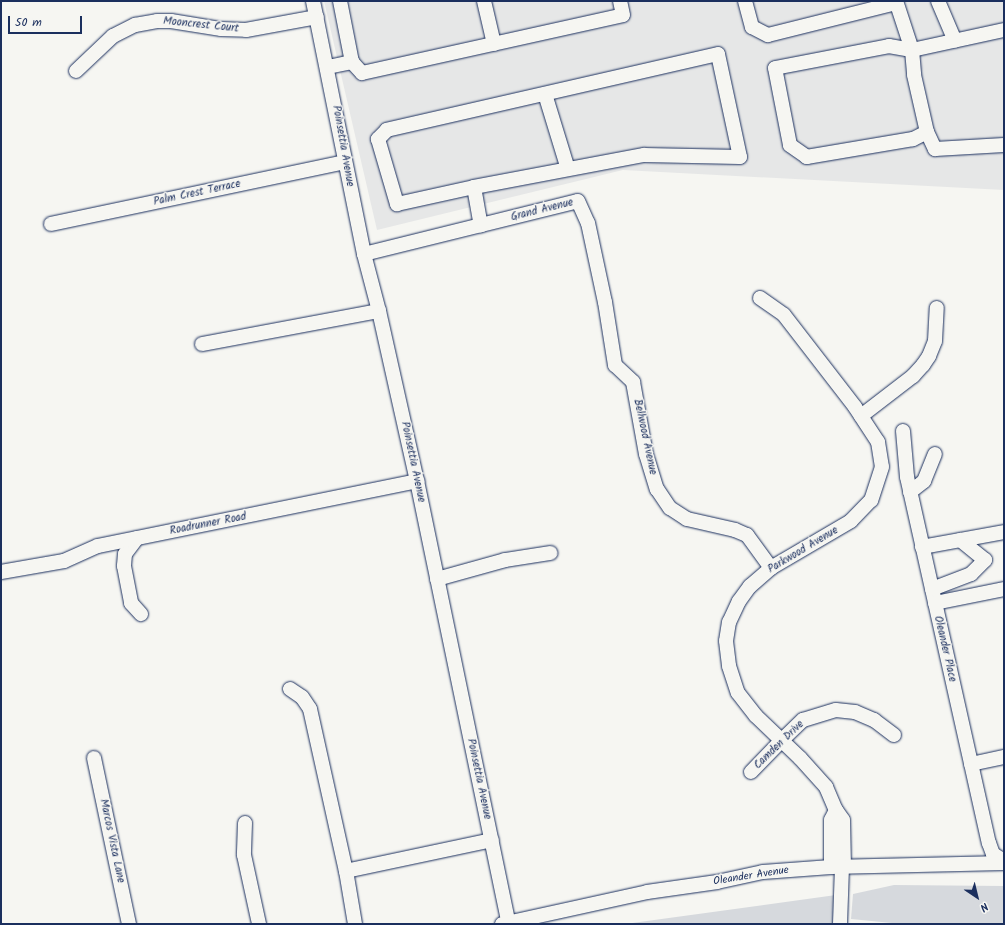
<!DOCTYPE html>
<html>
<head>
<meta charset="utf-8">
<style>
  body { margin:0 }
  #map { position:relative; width:1005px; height:925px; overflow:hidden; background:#f6f6f2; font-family:Kalam,sans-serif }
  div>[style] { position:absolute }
  .built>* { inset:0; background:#e6e7e7 }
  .green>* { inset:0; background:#d6d9dd }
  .roads { filter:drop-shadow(0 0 1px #1b2f5e) drop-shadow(0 0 1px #1b2f5e) }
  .minor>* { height:14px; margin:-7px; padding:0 7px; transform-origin:7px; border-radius:7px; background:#f6f6f2 }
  span { translate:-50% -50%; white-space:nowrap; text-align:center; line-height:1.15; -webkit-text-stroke:3px #f6f6f2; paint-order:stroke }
  .street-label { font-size:11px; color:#1b2f5e }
  .frame { position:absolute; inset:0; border:2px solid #1b2f5e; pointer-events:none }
  .north { position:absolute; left:957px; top:877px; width:40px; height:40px; -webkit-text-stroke:3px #f6f6f2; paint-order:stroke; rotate:145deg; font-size:11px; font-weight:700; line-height:16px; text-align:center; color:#1b2f5e }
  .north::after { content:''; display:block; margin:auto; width:14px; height:18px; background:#1b2f5e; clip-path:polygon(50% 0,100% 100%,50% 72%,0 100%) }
  .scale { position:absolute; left:8px; top:16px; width:74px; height:18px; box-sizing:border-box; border:2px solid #1b2f5e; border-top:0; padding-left:5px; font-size:12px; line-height:14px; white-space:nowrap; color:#1b2f5e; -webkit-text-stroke:3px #f6f6f2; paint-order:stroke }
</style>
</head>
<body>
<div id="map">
  <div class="built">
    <div style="clip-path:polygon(324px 1px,1004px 1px,1004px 190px,623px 170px,377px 230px)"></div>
  </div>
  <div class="green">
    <div style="clip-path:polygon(894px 885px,1004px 886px,1004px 924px,902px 924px,851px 919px,853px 894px)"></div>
    <div style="clip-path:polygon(836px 895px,833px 924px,625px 924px)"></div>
  </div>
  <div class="roads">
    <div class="minor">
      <div style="left:313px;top:1px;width:258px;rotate:78.6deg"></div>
      <div style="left:364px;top:254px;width:59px;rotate:75.3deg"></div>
      <div style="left:379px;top:311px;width:174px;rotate:77.4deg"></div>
      <div style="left:417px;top:481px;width:452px;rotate:78.3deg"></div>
      <div style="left:340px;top:1px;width:62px;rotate:78.9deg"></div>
      <div style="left:484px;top:1px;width:44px;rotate:76.9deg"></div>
      <div style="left:745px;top:1px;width:27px;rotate:75deg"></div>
      <div style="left:752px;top:27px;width:18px;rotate:27deg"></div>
      <div style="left:768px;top:35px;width:132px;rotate:-14deg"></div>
      <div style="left:896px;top:1px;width:52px;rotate:71.9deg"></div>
      <div style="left:912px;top:50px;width:25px;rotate:85deg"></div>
      <div style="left:914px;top:75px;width:58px;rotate:77.2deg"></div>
      <div style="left:927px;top:132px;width:16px;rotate:153deg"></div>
      <div style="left:913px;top:139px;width:108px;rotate:170.4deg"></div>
      <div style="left:807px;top:157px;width:21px;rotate:-145deg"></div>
      <div style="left:790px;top:145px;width:78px;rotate:-101deg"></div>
      <div style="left:775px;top:68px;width:116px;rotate:-10.9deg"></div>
      <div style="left:889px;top:46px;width:23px;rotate:10deg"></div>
      <div style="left:912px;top:50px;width:94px;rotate:-12.3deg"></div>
      <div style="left:938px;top:1px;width:43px;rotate:67deg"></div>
      <div style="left:328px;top:67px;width:25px;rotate:-12deg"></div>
      <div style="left:352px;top:62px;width:15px;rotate:48deg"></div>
      <div style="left:362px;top:73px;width:267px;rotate:-12.5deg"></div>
      <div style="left:623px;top:15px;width:14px;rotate:-102deg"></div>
      <div style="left:76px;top:71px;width:51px;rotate:-43.4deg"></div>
      <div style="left:113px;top:36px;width:25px;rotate:-27deg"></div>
      <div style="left:135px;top:25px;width:22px;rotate:-10deg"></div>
      <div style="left:157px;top:21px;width:14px"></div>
      <div style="left:171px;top:21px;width:51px;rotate:9.1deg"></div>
      <div style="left:221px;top:29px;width:25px;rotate:2deg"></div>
      <div style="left:246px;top:30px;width:72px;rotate:-10.4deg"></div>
      <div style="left:545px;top:94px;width:78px;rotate:73deg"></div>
      <div style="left:927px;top:132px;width:19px;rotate:65deg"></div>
      <div style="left:935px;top:149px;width:69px;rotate:-3.3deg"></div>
      <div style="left:474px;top:187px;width:173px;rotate:-10.7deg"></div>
      <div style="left:644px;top:155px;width:96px;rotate:1.2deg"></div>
      <div style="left:740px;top:157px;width:105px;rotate:-102.1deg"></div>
      <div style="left:718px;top:54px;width:340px;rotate:167.1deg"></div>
      <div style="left:387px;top:130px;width:13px;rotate:135deg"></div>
      <div style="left:378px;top:139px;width:68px;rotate:73.7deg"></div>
      <div style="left:397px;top:204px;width:79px;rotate:-12.4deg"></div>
      <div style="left:474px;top:187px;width:39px;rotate:80deg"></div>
      <div style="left:51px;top:224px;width:299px;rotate:-11.9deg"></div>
      <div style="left:364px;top:254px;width:220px;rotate:-13.9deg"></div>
      <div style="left:578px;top:201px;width:24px;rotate:66deg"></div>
      <div style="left:588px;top:223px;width:81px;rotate:77.9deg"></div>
      <div style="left:605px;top:302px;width:64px;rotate:81deg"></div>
      <div style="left:615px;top:365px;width:25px;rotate:43deg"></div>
      <div style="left:633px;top:382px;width:73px;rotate:79.8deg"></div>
      <div style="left:646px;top:454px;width:37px;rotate:73deg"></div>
      <div style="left:657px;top:489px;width:23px;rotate:56deg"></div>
      <div style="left:670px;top:508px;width:20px;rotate:33deg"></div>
      <div style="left:687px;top:519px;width:49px;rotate:12.9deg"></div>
      <div style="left:735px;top:530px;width:13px;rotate:23deg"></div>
      <div style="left:747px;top:535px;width:41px;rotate:54deg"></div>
      <div style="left:760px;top:298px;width:29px;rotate:35deg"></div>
      <div style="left:784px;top:315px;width:116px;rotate:52.3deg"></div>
      <div style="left:855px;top:407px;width:42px;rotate:56.7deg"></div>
      <div style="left:878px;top:442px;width:25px;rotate:81deg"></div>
      <div style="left:882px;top:467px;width:35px;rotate:108deg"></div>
      <div style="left:871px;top:500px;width:29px;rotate:134deg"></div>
      <div style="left:851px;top:521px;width:93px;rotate:149.6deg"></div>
      <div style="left:771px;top:568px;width:28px;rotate:139deg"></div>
      <div style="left:750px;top:586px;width:19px;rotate:126deg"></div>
      <div style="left:739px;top:601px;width:23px;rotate:115deg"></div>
      <div style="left:729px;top:622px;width:19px;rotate:99deg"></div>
      <div style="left:726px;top:641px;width:25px;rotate:83deg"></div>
      <div style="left:729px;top:666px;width:28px;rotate:72deg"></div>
      <div style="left:738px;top:693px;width:29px;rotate:52deg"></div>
      <div style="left:756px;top:716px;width:61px;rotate:43.7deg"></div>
      <div style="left:800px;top:758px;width:39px;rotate:48deg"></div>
      <div style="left:826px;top:787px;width:25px;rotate:67deg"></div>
      <div style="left:836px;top:810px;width:12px;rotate:55deg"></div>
      <div style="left:843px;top:820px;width:47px;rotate:88.8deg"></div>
      <div style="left:202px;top:344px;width:180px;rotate:-10.6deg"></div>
      <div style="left:861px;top:416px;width:66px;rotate:-37.6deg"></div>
      <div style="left:913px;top:376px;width:15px;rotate:-48deg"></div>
      <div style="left:923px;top:365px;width:11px;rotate:-56deg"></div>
      <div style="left:929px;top:356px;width:16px;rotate:-68deg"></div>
      <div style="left:935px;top:341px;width:33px;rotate:-87deg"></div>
      <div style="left:903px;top:431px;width:46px;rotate:85deg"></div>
      <div style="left:907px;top:477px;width:375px;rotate:77.4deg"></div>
      <div style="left:989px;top:843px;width:12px;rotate:70deg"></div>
      <div style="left:993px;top:854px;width:13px;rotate:32deg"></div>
      <div style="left:910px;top:492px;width:18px;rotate:-38deg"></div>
      <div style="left:924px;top:481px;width:29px;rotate:-68deg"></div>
      <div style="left:137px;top:538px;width:20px;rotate:127deg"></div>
      <div style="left:125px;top:554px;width:12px;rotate:95deg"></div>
      <div style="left:124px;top:566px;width:38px;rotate:79deg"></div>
      <div style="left:131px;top:603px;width:15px;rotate:48deg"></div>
      <div style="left:922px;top:547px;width:83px;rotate:-10.4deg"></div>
      <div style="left:1px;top:572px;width:64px;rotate:-9.9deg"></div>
      <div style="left:64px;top:561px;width:37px;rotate:-24deg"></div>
      <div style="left:98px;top:546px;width:326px;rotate:-11.5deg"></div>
      <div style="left:437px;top:579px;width:71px;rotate:-15.6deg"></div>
      <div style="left:505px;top:560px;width:46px;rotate:-8.8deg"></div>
      <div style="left:932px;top:589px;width:42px;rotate:-21deg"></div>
      <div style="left:971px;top:574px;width:20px;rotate:-45deg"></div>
      <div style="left:985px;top:560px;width:32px;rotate:-141deg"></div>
      <div style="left:935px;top:603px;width:70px;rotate:-11.5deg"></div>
      <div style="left:290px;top:689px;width:14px;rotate:34deg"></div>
      <div style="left:302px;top:697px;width:14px;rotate:56deg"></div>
      <div style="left:310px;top:709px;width:166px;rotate:77.5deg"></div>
      <div style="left:94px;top:758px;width:170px;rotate:78.1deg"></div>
      <div style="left:971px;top:764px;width:34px;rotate:-12deg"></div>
      <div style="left:751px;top:772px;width:45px;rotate:-45.9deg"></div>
      <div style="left:782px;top:740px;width:29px;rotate:-44deg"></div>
      <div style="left:803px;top:720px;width:34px;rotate:-17deg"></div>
      <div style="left:836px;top:710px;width:19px;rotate:6deg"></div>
      <div style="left:855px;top:712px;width:21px;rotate:23deg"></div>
      <div style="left:874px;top:720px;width:25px;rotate:37deg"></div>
      <div style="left:245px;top:823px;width:32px;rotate:92deg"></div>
      <div style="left:244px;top:855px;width:71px;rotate:77.7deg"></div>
      <div style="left:831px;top:867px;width:47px;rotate:-90deg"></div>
      <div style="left:831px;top:820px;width:11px;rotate:-63deg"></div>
      <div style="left:355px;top:924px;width:54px;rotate:-99.6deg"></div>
      <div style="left:346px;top:871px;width:149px;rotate:-12deg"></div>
      <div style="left:502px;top:924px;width:148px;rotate:-12.4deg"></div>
      <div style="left:647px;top:892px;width:71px;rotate:-8.1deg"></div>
      <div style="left:717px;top:882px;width:47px;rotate:-12.3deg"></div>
      <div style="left:763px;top:872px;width:68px;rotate:-4.2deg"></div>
      <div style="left:831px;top:867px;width:173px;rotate:-1.3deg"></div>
      <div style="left:840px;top:924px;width:57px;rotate:-88deg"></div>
    </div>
  </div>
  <div class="street-label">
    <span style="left:201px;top:25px;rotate:6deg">Mooncrest Court</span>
    <span style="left:343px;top:146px;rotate:80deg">Poinsettia Avenue</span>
    <span style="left:197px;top:193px;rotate:-12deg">Palm Crest Terrace</span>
    <span style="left:542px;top:210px;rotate:-14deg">Grand Avenue</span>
    <span style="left:645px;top:437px;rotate:78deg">Bellwood Avenue</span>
    <span style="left:413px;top:462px;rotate:78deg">Poinsettia Avenue</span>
    <span style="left:208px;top:524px;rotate:-11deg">Roadrunner Road</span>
    <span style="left:803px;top:550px;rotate:-31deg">Parkwood Avenue</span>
    <span style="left:945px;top:649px;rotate:77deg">Oleander Place</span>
    <span style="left:779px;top:745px;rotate:-44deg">Camden Drive</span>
    <span style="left:479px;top:779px;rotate:78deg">Poinsettia Avenue</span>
    <span style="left:112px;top:841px;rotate:78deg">Marcos Vista Lane</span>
    <span style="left:751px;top:876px;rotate:-9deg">Oleander Avenue</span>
  </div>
  <div class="frame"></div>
  <div class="north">N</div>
  <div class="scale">50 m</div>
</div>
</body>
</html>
